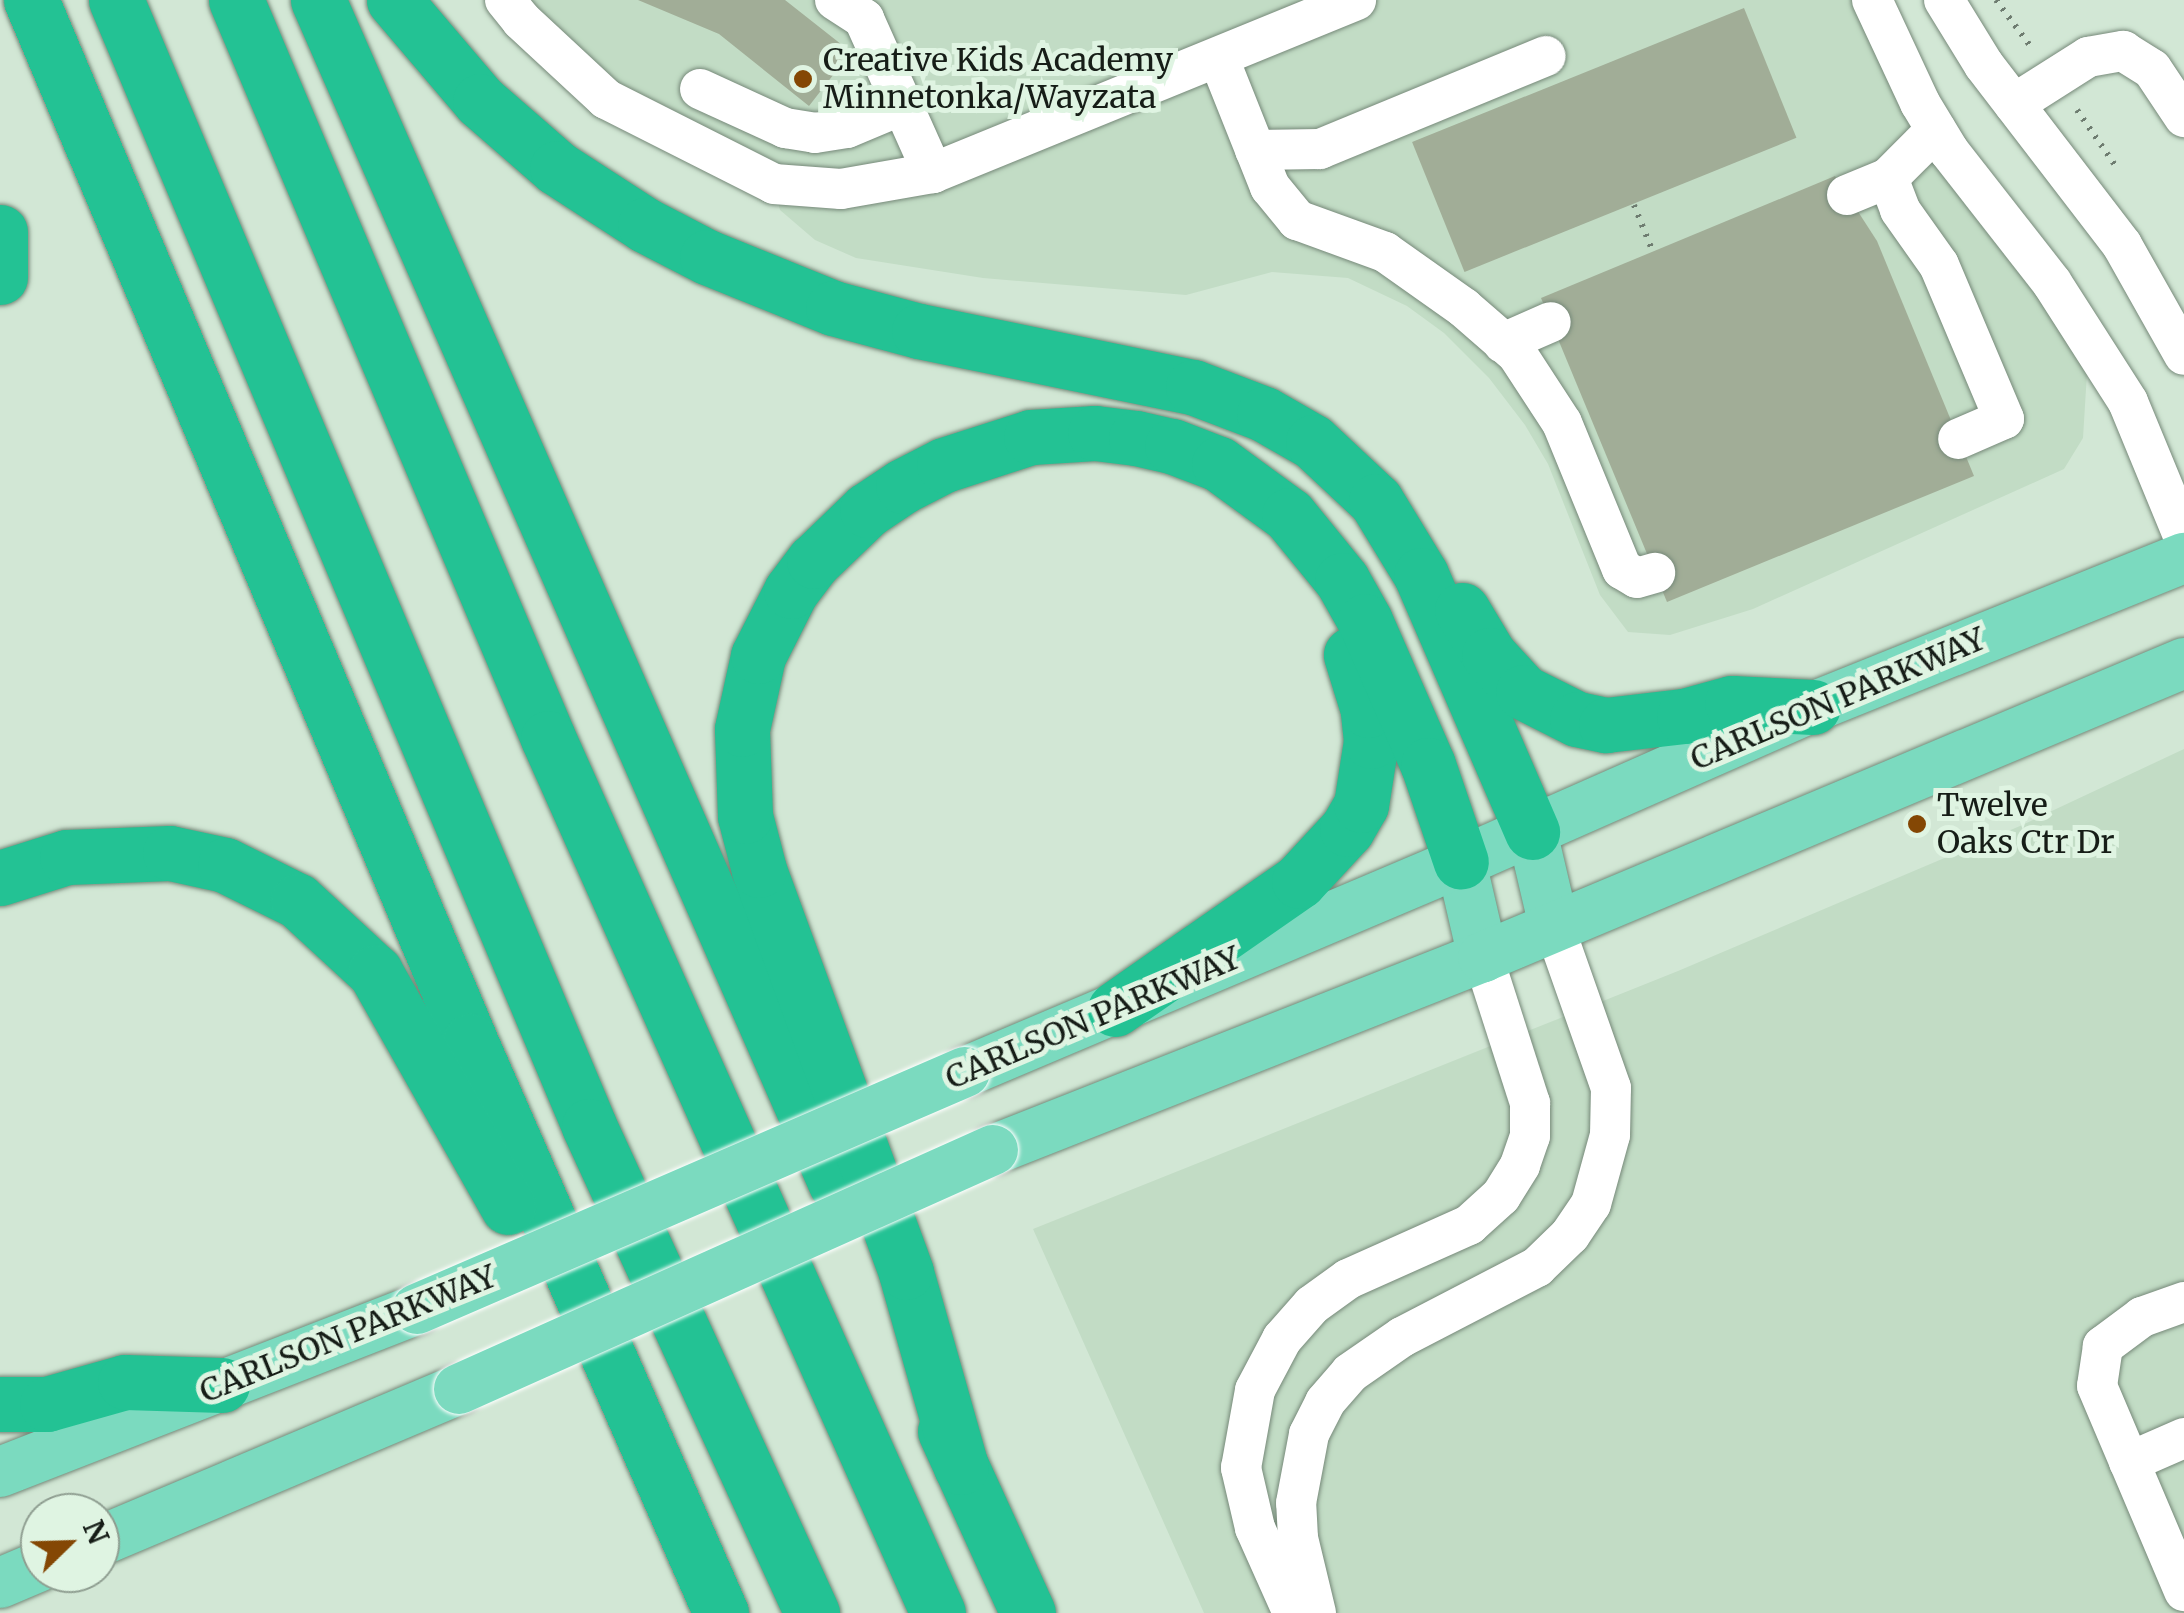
<!DOCTYPE html>
<html>
<head>
<meta charset="utf-8">
<style>
  body { margin:0 }
  #map { position:relative; width:2184px; height:1613px; overflow:hidden; background:#d2e7d5; font-family:Merriweather,serif }
  div>[style] { position:absolute }
  .built>* { inset:0; background:#c2dcc5 }
  .building>* { inset:0; background:#a1ad97; transform-origin:0 0 }
  .path>* { height:6px; margin-top:-3px; transform-origin:0; background:repeating-linear-gradient(90deg,#6e7c70 0 2.5px,transparent 0 10.5px) }
  .roads { filter:drop-shadow(0 0 2px #768979) drop-shadow(0 0 2px #768979) }
  .minor>* { height:40px; margin:-20px; padding:0 20px; transform-origin:20px; border-radius:20px; background:#fff }
  .major>* { height:50px; margin:-25px; padding:0 25px; transform-origin:25px; border-radius:25px; background:#7bdabf }
  .highway>* { height:55px; margin:-27.5px; padding:0 27.5px; transform-origin:27.5px; border-radius:27.5px; background:#23c294 }
  .bridges { filter:drop-shadow(0 0 2px #fff) drop-shadow(0 0 2px #fff) }
  .major-bridge>* { height:50px; margin:-25px; padding:0 25px; transform-origin:25px; border-radius:25px; background:#7bdabf }
  .dots>* { width:28px; height:28px; translate:-50% -50%; box-sizing:border-box; border:5px solid #dff4e2; border-radius:50% }
  span { translate:-50% -50%; white-space:nowrap; text-align:center; line-height:1.15; -webkit-text-stroke:10px #dff4e2; paint-order:stroke }
  .poi-label { font-size:32px; color:#161d17 }
  .left { translate:0 -50%; text-align:left }
  .street-label { font-size:32px; color:#161d17 }
  .north { position:absolute; left:20px; top:1493px; width:100px; height:100px; box-sizing:border-box; background:#dff4e2; border:2px solid #8f9e91; border-radius:50%; rotate:67deg; font-size:28px; font-weight:700; line-height:40px; text-align:center; color:#161d17 }
  .north::after { content:''; display:block; margin:auto; width:35px; height:45px; background:#844704; clip-path:polygon(50% 0,100% 100%,50% 72%,0 100%) }
</style>
</head>
<body>
<div id="map">
  <div class="built">
    <div style="clip-path:polygon(505px 0,1872px 0,2089px 340px,2083px 438px,2064px 469px,1753px 609px,1670px 635px,1628px 632px,1600px 595px,1548px 464px,1525px 425px,1489px 378px,1444px 333px,1407px 306px,1348px 278px,1272px 272px,1186px 295px,983px 278px,856px 258px,815px 240px,780px 210px,773px 184px,606px 99px)"></div>
    <div style="clip-path:polygon(2184px 749px,2184px 1613px,1204px 1613px,1033px 1229px,1678px 971px,2020px 826px)"></div>
  </div>
  <div class="building">
    <div style="clip-path:polygon(638px 0,785px 0,851px 52px,809px 106px,719px 34px)"></div>
    <div style="left:1744px;top:8px;width:140px;height:358px;rotate:68deg"></div>
    <div style="clip-path:polygon(1835px 176px,1877px 241px,1974px 476px,1667px 602px,1541px 298px)"></div>
  </div>
  <div class="path">
    <div style="left:1996px;top:0;width:59px;rotate:53.3deg"></div>
    <div style="left:2077px;top:110px;width:67px;rotate:55.4deg"></div>
    <div style="left:1634px;top:205px;width:51px;rotate:68deg"></div>
  </div>
  <div class="roads">
    <div class="minor">
      <div style="left:505px;top:0;width:26px;rotate:51deg"></div>
      <div style="left:521px;top:20px;width:116px;rotate:42.9deg"></div>
      <div style="left:606px;top:99px;width:188px;rotate:26.8deg"></div>
      <div style="left:774px;top:184px;width:67px;rotate:4.3deg"></div>
      <div style="left:841px;top:189px;width:93px;rotate:-9.9deg"></div>
      <div style="left:933px;top:173px;width:457px;rotate:-22.2deg"></div>
      <div style="left:835px;top:0;width:35px;rotate:33deg"></div>
      <div style="left:864px;top:19px;width:169px;rotate:65.9deg"></div>
      <div style="left:1872px;top:0;width:114px;rotate:65deg"></div>
      <div style="left:1920px;top:103px;width:56px;rotate:58.9deg"></div>
      <div style="left:1949px;top:151px;width:167px;rotate:52deg"></div>
      <div style="left:2052px;top:283px;width:141px;rotate:57.4deg"></div>
      <div style="left:2128px;top:402px;width:147px;rotate:67.6deg"></div>
      <div style="left:1944px;top:0;width:76px;rotate:58.4deg"></div>
      <div style="left:1984px;top:65px;width:227px;rotate:52.5deg"></div>
      <div style="left:2122px;top:245px;width:126px;rotate:60.6deg"></div>
      <div style="left:1219px;top:59px;width:138px;rotate:68.3deg"></div>
      <div style="left:1270px;top:187px;width:43px;rotate:50.7deg"></div>
      <div style="left:1297px;top:220px;width:94px;rotate:20deg"></div>
      <div style="left:1385px;top:252px;width:97px;rotate:35.3deg"></div>
      <div style="left:1464px;top:308px;width:70px;rotate:41deg"></div>
      <div style="left:1517px;top:354px;width:82px;rotate:56.9deg"></div>
      <div style="left:1562px;top:423px;width:158px;rotate:67.7deg"></div>
      <div style="left:1622px;top:569px;width:17px;rotate:31deg"></div>
      <div style="left:1637px;top:578px;width:19px;rotate:-16deg"></div>
      <div style="left:700px;top:89px;width:94px;rotate:24.6deg"></div>
      <div style="left:785px;top:128px;width:30px;rotate:9deg"></div>
      <div style="left:815px;top:133px;width:32px;rotate:-9deg"></div>
      <div style="left:847px;top:128px;width:60px;rotate:-22.7deg"></div>
      <div style="left:2014px;top:104px;width:88px;rotate:-32.4deg"></div>
      <div style="left:2088px;top:57px;width:36px;rotate:-10deg"></div>
      <div style="left:2123px;top:51px;width:34px;rotate:32deg"></div>
      <div style="left:2152px;top:69px;width:58px;rotate:56.3deg"></div>
      <div style="left:1936px;top:130px;width:68px;rotate:135deg"></div>
      <div style="left:1888px;top:178px;width:34px;rotate:69deg"></div>
      <div style="left:1900px;top:210px;width:67px;rotate:54.7deg"></div>
      <div style="left:1939px;top:265px;width:167px;rotate:67.1deg"></div>
      <div style="left:2004px;top:419px;width:50px;rotate:156.5deg"></div>
      <div style="left:1255px;top:150px;width:65px;rotate:-0.9deg"></div>
      <div style="left:1320px;top:149px;width:244px;rotate:-22.4deg"></div>
      <div style="left:1847px;top:195px;width:44px;rotate:-22.5deg"></div>
      <div style="left:1503px;top:343px;width:52px;rotate:-23.6deg"></div>
      <div style="left:2184px;top:1302px;width:45px;rotate:160.3deg"></div>
      <div style="left:2142px;top:1317px;width:49px;rotate:143.4deg"></div>
      <div style="left:2103px;top:1346px;width:40px;rotate:98.5deg"></div>
      <div style="left:2097px;top:1386px;width:223px;rotate:67deg"></div>
      <div style="left:2129px;top:1462px;width:60px;rotate:-23.6deg"></div>
      <div style="left:1293px;top:1613px;width:93px;rotate:-114.1deg"></div>
      <div style="left:1255px;top:1528px;width:62px;rotate:-103.1deg"></div>
      <div style="left:1241px;top:1468px;width:79px;rotate:-79.8deg"></div>
      <div style="left:1255px;top:1390px;width:58px;rotate:-62.1deg"></div>
      <div style="left:1282px;top:1339px;width:45px;rotate:-48.6deg"></div>
      <div style="left:1312px;top:1305px;width:44px;rotate:-35.8deg"></div>
      <div style="left:1348px;top:1279px;width:133px;rotate:-24.1deg"></div>
      <div style="left:1469px;top:1225px;width:43px;rotate:-42.2deg"></div>
      <div style="left:1501px;top:1196px;width:36px;rotate:-58deg"></div>
      <div style="left:1520px;top:1165px;width:31px;rotate:-71deg"></div>
      <div style="left:1530px;top:1136px;width:33px;rotate:-90deg"></div>
      <div style="left:1530px;top:1103px;width:153px;rotate:-107.8deg"></div>
      <div style="left:1316px;top:1613px;width:77px;rotate:-103.5deg"></div>
      <div style="left:1298px;top:1538px;width:35px;rotate:-93deg"></div>
      <div style="left:1296px;top:1503px;width:70px;rotate:-79.3deg"></div>
      <div style="left:1309px;top:1434px;width:36px;rotate:-63deg"></div>
      <div style="left:1325px;top:1402px;width:38px;rotate:-49deg"></div>
      <div style="left:1350px;top:1373px;width:63px;rotate:-34.7deg"></div>
      <div style="left:1402px;top:1337px;width:152px;rotate:-27.4deg"></div>
      <div style="left:1537px;top:1267px;width:46px;rotate:-44.1deg"></div>
      <div style="left:1570px;top:1235px;width:37px;rotate:-56deg"></div>
      <div style="left:1591px;top:1204px;width:72px;rotate:-74.6deg"></div>
      <div style="left:1610px;top:1135px;width:47px;rotate:-88.8deg"></div>
      <div style="left:1611px;top:1088px;width:172px;rotate:-109.4deg"></div>
    </div>
    <div class="major">
      <div style="left:1532px;top:832px;width:97px;rotate:76.8deg"></div>
      <div style="left:1461px;top:862px;width:98px;rotate:77deg"></div>
      <div style="left:965px;top:1072px;width:539px;rotate:-22.95deg"></div>
      <div style="left:1461px;top:862px;width:385px;rotate:-23.8deg"></div>
      <div style="left:1813px;top:707px;width:400px;rotate:-21.9deg"></div>
      <div style="left:993px;top:1150px;width:527px;rotate:-21.5deg"></div>
      <div style="left:1483px;top:957px;width:760px;rotate:-22.75deg"></div>
      <div style="left:0;top:1472px;width:448px;rotate:-21.3deg"></div>
      <div style="left:100px;top:1541px;width:390px;rotate:-22.9deg"></div>
      <div style="left:0;top:1583px;width:43px;rotate:-23deg"></div>
    </div>
    <div class="highway">
      <div style="left:31px;top:0;width:1130px;rotate:67.13deg"></div>
      <div style="left:470px;top:1041px;width:625px;rotate:66.31deg"></div>
      <div style="left:116px;top:0;width:1221px;rotate:67.21deg"></div>
      <div style="left:589px;top:1126px;width:536px;rotate:65.4deg"></div>
      <div style="left:236px;top:0;width:801px;rotate:67.08deg"></div>
      <div style="left:548px;top:738px;width:958px;rotate:65.98deg"></div>
      <div style="left:318px;top:0;width:1292px;rotate:66.37deg"></div>
      <div style="left:394px;top:0;width:133px;rotate:49.6deg"></div>
      <div style="left:480px;top:101px;width:102px;rotate:41deg"></div>
      <div style="left:557px;top:168px;width:105px;rotate:32.9deg"></div>
      <div style="left:645px;top:225px;width:70px;rotate:27.3deg"></div>
      <div style="left:707px;top:257px;width:136px;rotate:22deg"></div>
      <div style="left:833px;top:308px;width:89px;rotate:15deg"></div>
      <div style="left:919px;top:331px;width:280px;rotate:11.6deg"></div>
      <div style="left:1193px;top:387px;width:76px;rotate:20.8deg"></div>
      <div style="left:1264px;top:414px;width:56px;rotate:29.7deg"></div>
      <div style="left:1313px;top:442px;width:86px;rotate:43.1deg"></div>
      <div style="left:1376px;top:501px;width:87px;rotate:58.7deg"></div>
      <div style="left:1421px;top:575px;width:280px;rotate:66.6deg"></div>
      <div style="left:0;top:232px;width:45px;rotate:90deg"></div>
      <div style="left:1462px;top:610px;width:52px;rotate:59deg"></div>
      <div style="left:1489px;top:655px;width:50px;rotate:47.4deg"></div>
      <div style="left:1523px;top:692px;width:60px;rotate:26.6deg"></div>
      <div style="left:1577px;top:719px;width:30px;rotate:12deg"></div>
      <div style="left:1606px;top:725px;width:79px;rotate:-6.6deg"></div>
      <div style="left:1684px;top:716px;width:50px;rotate:-15.2deg"></div>
      <div style="left:1732px;top:703px;width:81px;rotate:2.8deg"></div>
      <div style="left:0;top:878px;width:70px;rotate:-17.4deg"></div>
      <div style="left:67px;top:857px;width:103px;rotate:-2.2deg"></div>
      <div style="left:170px;top:853px;width:56px;rotate:12.3deg"></div>
      <div style="left:225px;top:865px;width:81px;rotate:26.3deg"></div>
      <div style="left:298px;top:901px;width:105px;rotate:42.7deg"></div>
      <div style="left:375px;top:972px;width:270px;rotate:60.5deg"></div>
      <div style="left:1115px;top:1009px;width:224px;rotate:-34.8deg"></div>
      <div style="left:1299px;top:881px;width:71px;rotate:-47.3deg"></div>
      <div style="left:1347px;top:829px;width:28px;rotate:-60deg"></div>
      <div style="left:1361px;top:805px;width:65px;rotate:-81.1deg"></div>
      <div style="left:1371px;top:741px;width:31px;rotate:-96deg"></div>
      <div style="left:1368px;top:710px;width:58px;rotate:-107.2deg"></div>
      <div style="left:0;top:1404px;width:47px"></div>
      <div style="left:47px;top:1404px;width:81px;rotate:-15.8deg"></div>
      <div style="left:125px;top:1382px;width:97px;rotate:1.8deg"></div>
      <div style="left:945px;top:1431px;width:200px;rotate:65.5deg"></div>
      <div style="left:961px;top:1467px;width:203px;rotate:-105.8deg"></div>
      <div style="left:906px;top:1272px;width:428px;rotate:-110.1deg"></div>
      <div style="left:759px;top:870px;width:56px;rotate:-104.5deg"></div>
      <div style="left:745px;top:816px;width:87px;rotate:-92deg"></div>
      <div style="left:742px;top:729px;width:75px;rotate:-77.6deg"></div>
      <div style="left:758px;top:656px;width:73px;rotate:-63.1deg"></div>
      <div style="left:791px;top:591px;width:38px;rotate:-53deg"></div>
      <div style="left:814px;top:561px;width:74px;rotate:-43.9deg"></div>
      <div style="left:867px;top:510px;width:43px;rotate:-33.7deg"></div>
      <div style="left:903px;top:486px;width:46px;rotate:-27.1deg"></div>
      <div style="left:944px;top:465px;width:91px;rotate:-17.8deg"></div>
      <div style="left:1031px;top:437px;width:64px;rotate:-3.6deg"></div>
      <div style="left:1095px;top:433px;width:41px;rotate:7deg"></div>
      <div style="left:1136px;top:438px;width:37px;rotate:13deg"></div>
      <div style="left:1172px;top:446px;width:50px;rotate:21deg"></div>
      <div style="left:1219px;top:464px;width:87px;rotate:36.1deg"></div>
      <div style="left:1289px;top:515px;width:84px;rotate:50.8deg"></div>
      <div style="left:1342px;top:580px;width:47px;rotate:60.7deg"></div>
      <div style="left:1365px;top:621px;width:157px;rotate:66.4deg"></div>
      <div style="left:1428px;top:765px;width:102px;rotate:71.2deg"></div>
    </div>
  </div>
  <div class="bridges">
    <div class="major-bridge">
      <div style="left:417px;top:1309px;width:597px;rotate:-23.39deg"></div>
      <div style="left:459px;top:1389px;width:585px;rotate:-24.11deg"></div>
    </div>
  </div>
  <div class="dots">
    <div style="left:803px;top:79px;background:#844704"></div>
    <div style="left:1917px;top:824px;background:#844704"></div>
  </div>
  <div class="poi-label">
    <span class="left" style="left:823px;top:79px">Creative Kids Academy<br>Minnetonka/Wayzata</span>
    <span class="left" style="left:1937px;top:824px">Twelve<br>Oaks Ctr Dr</span>
  </div>
  <div class="street-label">
    <span style="left:1838px;top:699px;rotate:-23deg">CARLSON PARKWAY</span>
    <span style="left:1093px;top:1018px;rotate:-23deg">CARLSON PARKWAY</span>
    <span style="left:348px;top:1334px;rotate:-22deg">CARLSON PARKWAY</span>
  </div>
  <div class="north">N</div>
</div>
</body>
</html>
